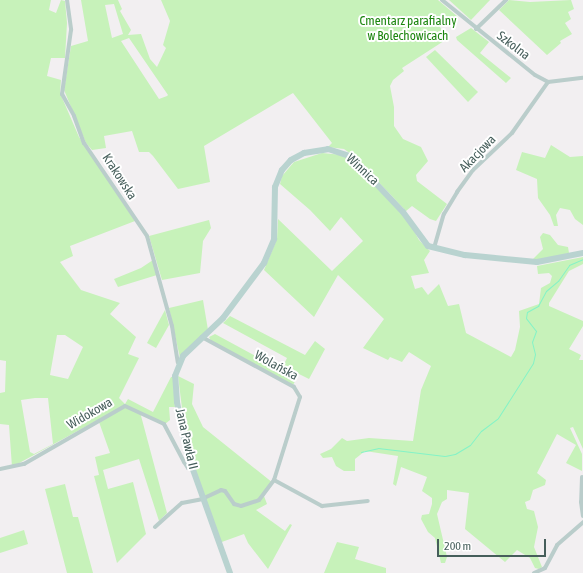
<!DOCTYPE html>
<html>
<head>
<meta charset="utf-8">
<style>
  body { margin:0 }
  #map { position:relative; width:583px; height:573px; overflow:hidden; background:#f2eff1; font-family:"Asap Condensed",sans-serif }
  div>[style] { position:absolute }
  .green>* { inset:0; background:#c7f2ba }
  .stream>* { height:1px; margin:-0.5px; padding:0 0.5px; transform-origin:0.5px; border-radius:0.5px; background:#84f3c7 }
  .street>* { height:4px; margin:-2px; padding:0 2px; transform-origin:2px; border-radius:2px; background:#bacdcb }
  .secondary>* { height:6px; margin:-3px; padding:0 3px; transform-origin:3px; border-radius:3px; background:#b9d3d0 }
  span { translate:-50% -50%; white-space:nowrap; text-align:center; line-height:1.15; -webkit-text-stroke:4px #fff; paint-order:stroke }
  .park-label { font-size:13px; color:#1d8610 }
  .street-label { font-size:13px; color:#465e5b }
  .scale { position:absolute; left:437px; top:539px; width:109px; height:18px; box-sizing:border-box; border:2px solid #465e5b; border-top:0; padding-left:5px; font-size:12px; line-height:14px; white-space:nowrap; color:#465e5b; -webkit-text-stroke:3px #fff; paint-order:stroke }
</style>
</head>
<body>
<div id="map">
  <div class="green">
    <div style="clip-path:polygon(evenodd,0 0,51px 0,49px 10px,56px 13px,61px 0,65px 1px,67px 23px,65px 58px,51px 58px,47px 76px,61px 80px,60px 93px,79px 137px,135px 221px,70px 246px,73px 256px,60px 262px,81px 290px,120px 303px,110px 314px,136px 337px,128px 354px,139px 358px,119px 398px,125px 404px,128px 399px,153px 412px,171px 377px,173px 377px,175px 407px,169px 407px,170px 420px,165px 424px,125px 405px,12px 467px,9px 425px,0 424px,0 393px,5px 392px,6px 361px,0 360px,0 0,57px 335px,65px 335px,83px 347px,68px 379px,50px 375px,57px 335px,0 0,35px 398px,48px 398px,53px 444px,34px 454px,30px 452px,21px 400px,35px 398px)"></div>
    <div style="clip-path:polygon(evenodd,81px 0,118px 0,122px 9px,120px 11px,131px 30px,128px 35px,141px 34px,150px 59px,157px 67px,166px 48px,163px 45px,170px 21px,161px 0,438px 0,458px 17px,440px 27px,447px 39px,402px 68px,404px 71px,393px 80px,390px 86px,394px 107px,394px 126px,403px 139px,421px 147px,428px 161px,416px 175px,417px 181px,447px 204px,436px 221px,430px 219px,412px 206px,406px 211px,355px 157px,344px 149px,328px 147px,332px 143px,293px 93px,204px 146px,210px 182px,178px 189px,153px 156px,149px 152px,139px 152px,132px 131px,104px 136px,106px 148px,92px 150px,86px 143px,64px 90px,71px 46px,88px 41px,81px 0,114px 4px,123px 34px,112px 38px,105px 5px,114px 4px,81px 0,129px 38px,168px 95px,167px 96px,159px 99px,121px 41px,129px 38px)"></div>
    <div style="clip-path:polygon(449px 0,490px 0,471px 20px)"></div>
    <div style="clip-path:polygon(509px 0,530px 2px,571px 0,574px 9px,568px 12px,571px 19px,565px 23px,572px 34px,560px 41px,561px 43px,547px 55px,499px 10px)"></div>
    <div style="clip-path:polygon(471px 28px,489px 42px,480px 53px,511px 78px,506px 83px,457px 40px,456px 37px)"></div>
    <div style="clip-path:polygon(435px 50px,478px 92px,468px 102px,426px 57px)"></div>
    <div style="clip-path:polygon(551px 145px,570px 157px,583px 156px,583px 225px,575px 219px,570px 210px,560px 208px,556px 215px,558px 226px,554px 226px,550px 215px,538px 198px,537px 179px,516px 170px,522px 152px,545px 158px)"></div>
    <div style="clip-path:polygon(322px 153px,343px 155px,354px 163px,409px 222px,419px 240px,430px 251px,424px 260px,429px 273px,411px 276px,415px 289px,422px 287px,428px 295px,439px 284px,448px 306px,459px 304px,466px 333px,511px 357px,515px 350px,520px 327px,519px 311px,539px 304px,541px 288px,550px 283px,552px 276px,549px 273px,538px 274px,537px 266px,583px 257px,583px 264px,569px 271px,549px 303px,549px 306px,583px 321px,583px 326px,569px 349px,581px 355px,579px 360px,583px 360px,583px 449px,573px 427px,570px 428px,582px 454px,582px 471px,566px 463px,576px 445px,557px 434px,537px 473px,546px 480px,545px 485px,533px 490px,530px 500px,525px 502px,527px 509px,534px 511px,538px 527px,534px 547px,542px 567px,539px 569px,535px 568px,530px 558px,517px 550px,505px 562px,465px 529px,469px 493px,447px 490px,447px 499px,442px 502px,437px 514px,447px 557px,445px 563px,441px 563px,435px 538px,428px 532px,421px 519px,422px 515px,429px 514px,432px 504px,432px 498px,422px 491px,427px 477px,401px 467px,396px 486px,393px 484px,398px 456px,365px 451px,355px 459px,355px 471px,344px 471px,336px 466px,332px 457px,323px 458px,320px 454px,331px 449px,342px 438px,347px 441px,369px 438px,413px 441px,421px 390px,431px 366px,409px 352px,402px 362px,390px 357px,388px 360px,363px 348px,384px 319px,338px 275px,314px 317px,264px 270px,277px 239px,278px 219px,332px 271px,363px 241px,341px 217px,330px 231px,310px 210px,280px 184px,282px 176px,294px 162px)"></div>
    <div style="clip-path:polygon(209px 220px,211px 228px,203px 241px,200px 273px,162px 280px,149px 236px)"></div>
    <div style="clip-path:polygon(543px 233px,550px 235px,558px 245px,568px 247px,569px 253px,547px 259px,533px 259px,543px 249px,540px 237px)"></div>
    <div style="clip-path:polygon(153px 260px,157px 275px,118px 287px,114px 279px,141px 268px)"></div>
    <div style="clip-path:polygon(203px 300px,208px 330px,180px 358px,169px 308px)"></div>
    <div style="clip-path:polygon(165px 310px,169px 325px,156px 348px,147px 343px)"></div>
    <div style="clip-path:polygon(230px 316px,305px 355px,315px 341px,325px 349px,309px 379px,299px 374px,293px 385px,211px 341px,209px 337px,215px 334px,281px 370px,287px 358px,223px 323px)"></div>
    <div style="clip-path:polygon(178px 376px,194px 384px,192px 404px,203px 427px,273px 483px,264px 496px,267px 504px,256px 510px,285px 531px,290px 524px,292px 525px,268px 569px,248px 543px,244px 534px,219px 543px,187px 448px)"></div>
    <div style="clip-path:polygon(128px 406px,140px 412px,167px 513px,159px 521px,139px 459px,103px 470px,108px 489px,133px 482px,146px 534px,117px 563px,94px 476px,99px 475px,95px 457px,110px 453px,99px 422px)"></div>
    <div style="clip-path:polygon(65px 484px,73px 517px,78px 517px,93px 573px,67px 573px,45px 489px)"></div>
    <div style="clip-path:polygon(24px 530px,28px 544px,0 553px,0 538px)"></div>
    <div style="clip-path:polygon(337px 542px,359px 547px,355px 559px,386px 568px,386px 573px,324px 573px)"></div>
  </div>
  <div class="stream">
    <div style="left:361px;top:452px;width:17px;rotate:-13deg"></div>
    <div style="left:378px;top:448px;width:67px;rotate:6.8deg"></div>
    <div style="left:445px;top:456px;width:10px;rotate:-11deg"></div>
    <div style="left:455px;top:454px;width:17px;rotate:-31deg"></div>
    <div style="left:470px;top:445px;width:18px;rotate:-52deg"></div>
    <div style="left:481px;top:431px;width:21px;rotate:-37deg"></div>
    <div style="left:498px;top:418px;width:65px;rotate:-57.5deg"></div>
    <div style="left:533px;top:363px;width:9px;rotate:-77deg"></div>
    <div style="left:535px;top:354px;width:12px;rotate:-104deg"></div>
    <div style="left:532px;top:342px;width:12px;rotate:-70deg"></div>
    <div style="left:536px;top:331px;width:16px;rotate:-128deg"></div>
    <div style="left:526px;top:318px;width:6px;rotate:-81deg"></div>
    <div style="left:527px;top:312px;width:13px;rotate:-29deg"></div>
    <div style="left:538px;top:306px;width:17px;rotate:-62deg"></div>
    <div style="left:546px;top:291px;width:16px;rotate:-40deg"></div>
    <div style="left:558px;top:281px;width:19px;rotate:-55deg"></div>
    <div style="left:569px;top:265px;width:15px;rotate:-23deg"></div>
  </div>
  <div class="street">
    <div style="left:67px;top:0;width:30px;rotate:82deg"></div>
    <div style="left:71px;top:30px;width:65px;rotate:98deg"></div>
    <div style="left:62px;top:94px;width:25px;rotate:61deg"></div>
    <div style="left:74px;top:116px;width:29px;rotate:70deg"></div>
    <div style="left:84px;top:143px;width:112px;rotate:55.9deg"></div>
    <div style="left:147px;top:236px;width:93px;rotate:74.5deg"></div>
    <div style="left:172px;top:326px;width:37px;rotate:81deg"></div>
    <div style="left:442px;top:0;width:119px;rotate:38.9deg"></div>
    <div style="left:535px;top:75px;width:15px;rotate:28deg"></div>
    <div style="left:548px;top:82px;width:35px;rotate:-7deg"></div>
    <div style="left:476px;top:29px;width:42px;rotate:-44deg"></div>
    <div style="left:434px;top:248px;width:35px;rotate:-74deg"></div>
    <div style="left:444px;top:214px;width:26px;rotate:-59deg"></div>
    <div style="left:457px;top:192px;width:27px;rotate:-54deg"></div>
    <div style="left:473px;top:170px;width:54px;rotate:-43.5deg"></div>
    <div style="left:512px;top:133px;width:62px;rotate:-54.8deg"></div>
    <div style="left:0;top:469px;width:25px;rotate:-12deg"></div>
    <div style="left:24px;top:464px;width:116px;rotate:-29.9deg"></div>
    <div style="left:125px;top:406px;width:43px;rotate:24.8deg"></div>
    <div style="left:164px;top:424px;width:43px;rotate:62.2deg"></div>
    <div style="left:184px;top:462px;width:7px;rotate:56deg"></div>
    <div style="left:188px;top:468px;width:4px"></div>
    <div style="left:582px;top:477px;width:25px;rotate:92deg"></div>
    <div style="left:581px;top:502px;width:14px;rotate:82deg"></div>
    <div style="left:274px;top:480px;width:55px;rotate:28.4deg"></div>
    <div style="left:322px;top:506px;width:46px;rotate:-6.2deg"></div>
    <div style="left:155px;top:527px;width:36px;rotate:-42deg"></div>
    <div style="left:182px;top:503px;width:20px;rotate:-11deg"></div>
    <div style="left:202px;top:499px;width:21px;rotate:-25deg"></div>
    <div style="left:221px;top:490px;width:4px;rotate:14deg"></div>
    <div style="left:225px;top:491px;width:16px;rotate:55deg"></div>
    <div style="left:234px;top:504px;width:7px;rotate:16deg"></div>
    <div style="left:241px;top:506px;width:19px;rotate:-18deg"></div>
    <div style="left:259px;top:500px;width:25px;rotate:-53deg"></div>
    <div style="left:274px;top:480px;width:87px;rotate:-72.6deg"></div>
    <div style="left:300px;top:397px;width:12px;rotate:-121deg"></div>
    <div style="left:294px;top:387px;width:105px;rotate:-151.5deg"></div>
    <div style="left:534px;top:573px;width:12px;rotate:-24deg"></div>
    <div style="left:545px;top:568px;width:26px;rotate:-62deg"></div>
    <div style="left:557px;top:545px;width:35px;rotate:-41deg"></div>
  </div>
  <div class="secondary">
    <div style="left:230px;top:573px;width:127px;rotate:-109.7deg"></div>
    <div style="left:187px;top:453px;width:52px;rotate:-101.1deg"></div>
    <div style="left:177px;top:402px;width:26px;rotate:-94deg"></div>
    <div style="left:175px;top:376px;width:22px;rotate:-68deg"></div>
    <div style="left:183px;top:356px;width:55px;rotate:-43.5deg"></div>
    <div style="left:223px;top:318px;width:69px;rotate:-53.3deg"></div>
    <div style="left:264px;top:263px;width:26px;rotate:-67deg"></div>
    <div style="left:274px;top:239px;width:52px;rotate:-88.9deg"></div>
    <div style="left:275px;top:187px;width:18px;rotate:-68deg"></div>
    <div style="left:282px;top:170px;width:13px;rotate:-48deg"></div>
    <div style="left:291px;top:160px;width:15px;rotate:-28deg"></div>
    <div style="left:304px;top:153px;width:24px;rotate:-9deg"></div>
    <div style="left:328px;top:149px;width:23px;rotate:18deg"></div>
    <div style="left:350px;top:156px;width:77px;rotate:46.6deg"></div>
    <div style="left:403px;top:212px;width:42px;rotate:53.7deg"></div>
    <div style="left:428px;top:246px;width:38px;rotate:14deg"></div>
    <div style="left:465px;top:255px;width:72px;rotate:5.6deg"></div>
    <div style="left:537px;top:262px;width:47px;rotate:-11.1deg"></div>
  </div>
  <div class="park-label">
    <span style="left:408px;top:29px">Cmentarz parafialny<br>w Bolechowicach</span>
  </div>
  <div class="street-label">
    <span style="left:513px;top:46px;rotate:37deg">Szkolna</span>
    <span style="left:478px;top:154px;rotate:-46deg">Akacjowa</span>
    <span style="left:362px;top:170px;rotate:43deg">Winnica</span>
    <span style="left:119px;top:177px;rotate:57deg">Krakowska</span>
    <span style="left:276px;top:366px;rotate:29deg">Wolańska</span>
    <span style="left:90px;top:414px;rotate:-30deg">Widokowa</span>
    <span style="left:186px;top:439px;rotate:77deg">Jana Pawła II</span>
  </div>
  <div class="scale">200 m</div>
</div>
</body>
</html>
